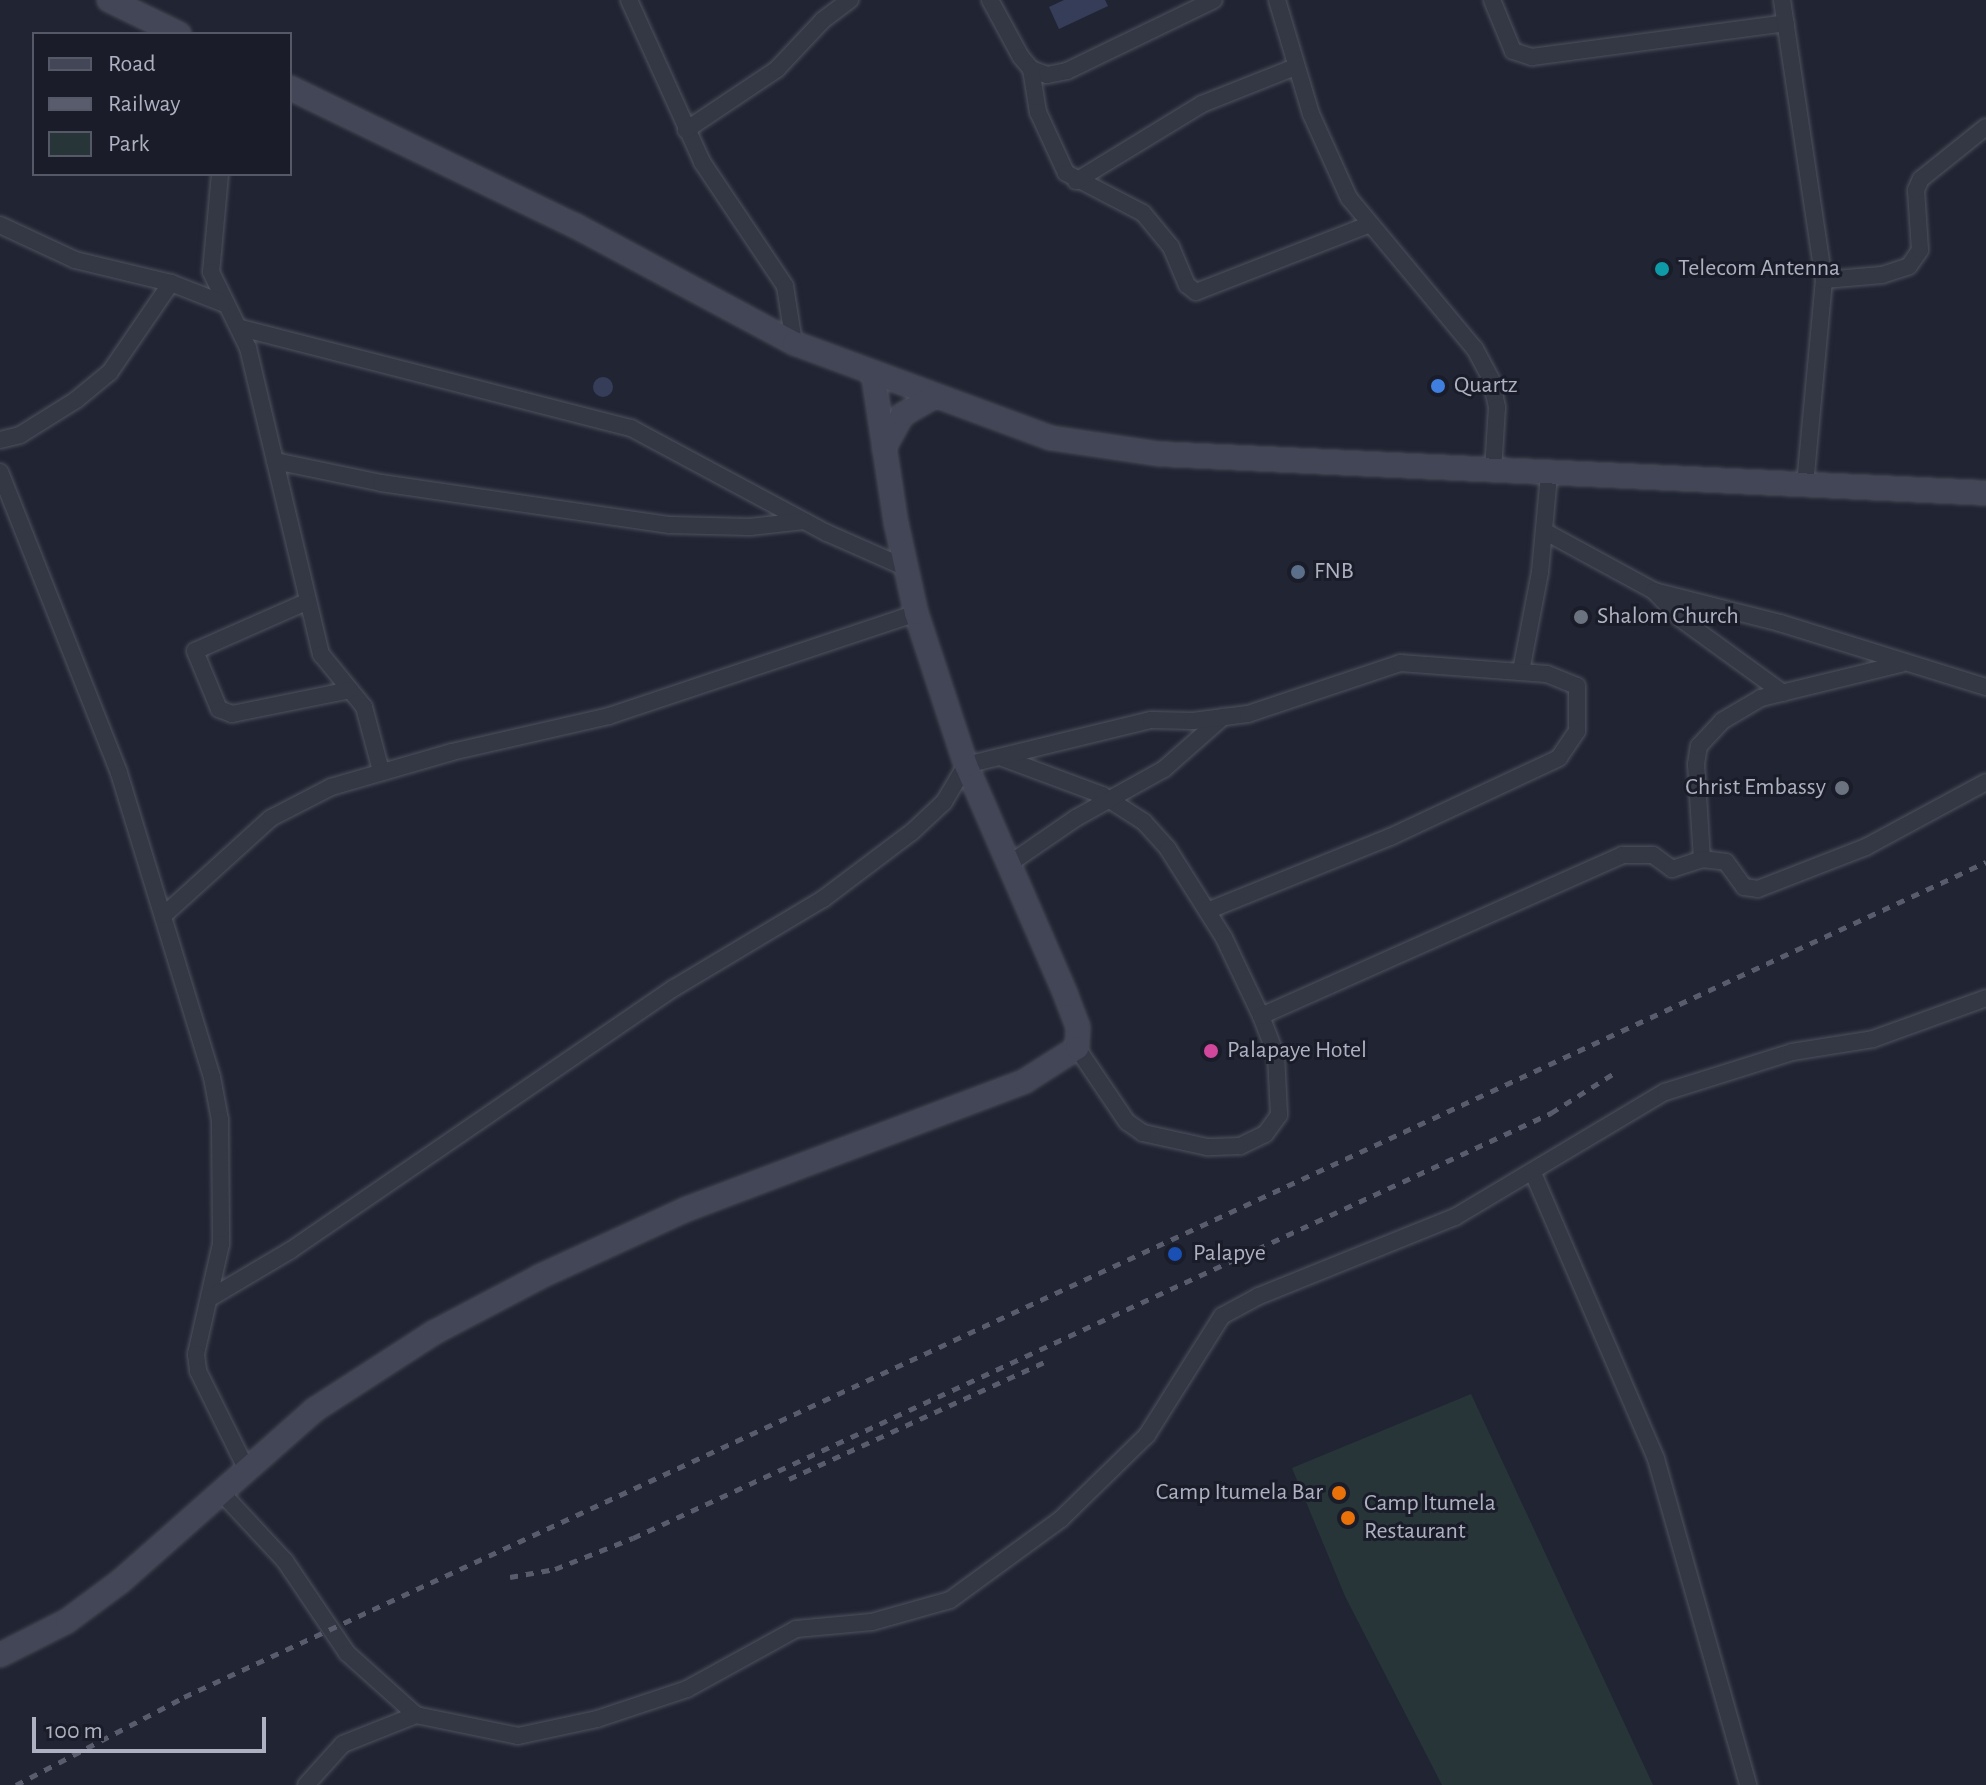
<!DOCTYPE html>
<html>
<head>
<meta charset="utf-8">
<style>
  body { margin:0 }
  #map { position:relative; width:1986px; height:1785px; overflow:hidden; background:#212533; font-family:"Alegreya Sans",sans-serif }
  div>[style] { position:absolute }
  .green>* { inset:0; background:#273539 }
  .water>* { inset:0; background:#363d59 }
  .round { border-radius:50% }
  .roads { filter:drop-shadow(0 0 2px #4f525f) drop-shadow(0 0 2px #4f525f) }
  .street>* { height:16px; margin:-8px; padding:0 8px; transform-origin:8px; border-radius:8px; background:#343744 }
  .secondary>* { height:22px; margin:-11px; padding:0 11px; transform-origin:11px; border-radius:11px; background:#424657 }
  .rail>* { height:5px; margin-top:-2.5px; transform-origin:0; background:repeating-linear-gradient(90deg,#585c6d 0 8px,transparent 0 16px) }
  .dots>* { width:22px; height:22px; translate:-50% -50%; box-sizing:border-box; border:4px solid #1a1d29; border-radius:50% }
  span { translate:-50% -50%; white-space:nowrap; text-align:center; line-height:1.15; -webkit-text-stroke:6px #1a1d29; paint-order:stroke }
  .poi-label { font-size:24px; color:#aeb1c1 }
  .left { translate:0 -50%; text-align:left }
  .right { translate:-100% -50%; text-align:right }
  .legend { position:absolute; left:32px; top:32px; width:260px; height:144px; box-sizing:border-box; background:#1a1d29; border:2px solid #555866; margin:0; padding:10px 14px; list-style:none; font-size:24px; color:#aeb1c1 }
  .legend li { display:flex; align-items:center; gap:16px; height:40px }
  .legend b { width:40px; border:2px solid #555866 }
  .scale { position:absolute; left:32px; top:1717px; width:234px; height:36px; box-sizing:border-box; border:4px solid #aeb1c1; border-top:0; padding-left:10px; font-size:24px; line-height:28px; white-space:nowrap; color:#aeb1c1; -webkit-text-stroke:6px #1a1d29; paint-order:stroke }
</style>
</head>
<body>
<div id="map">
  <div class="green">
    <div style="clip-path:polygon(1471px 1394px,1653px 1785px,1442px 1785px,1345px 1596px,1292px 1468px)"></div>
  </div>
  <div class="water">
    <div style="clip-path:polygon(1064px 0,1105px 0,1108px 6px,1059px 29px,1049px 7px)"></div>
    <div class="round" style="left:593px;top:377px;width:20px;height:20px"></div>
  </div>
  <div class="roads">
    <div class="street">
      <div style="left:629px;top:0;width:178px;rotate:65.7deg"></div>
      <div style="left:702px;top:162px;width:149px;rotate:56.2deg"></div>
      <div style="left:785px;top:286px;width:58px;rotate:81deg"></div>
      <div style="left:990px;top:0;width:65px;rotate:61.5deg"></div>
      <div style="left:1021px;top:57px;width:16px;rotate:50deg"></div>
      <div style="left:1031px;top:69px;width:17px;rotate:21deg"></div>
      <div style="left:1047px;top:75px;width:20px;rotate:-11deg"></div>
      <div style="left:1067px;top:71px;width:163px;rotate:-25.8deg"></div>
      <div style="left:1277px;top:0;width:119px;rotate:73.4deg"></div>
      <div style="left:1311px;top:114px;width:92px;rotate:65.7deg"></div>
      <div style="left:1349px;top:198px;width:197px;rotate:50.2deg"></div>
      <div style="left:1475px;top:349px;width:34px;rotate:62deg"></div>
      <div style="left:1491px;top:379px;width:29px;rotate:78deg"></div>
      <div style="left:1497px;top:407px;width:64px;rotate:93.6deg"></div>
      <div style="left:1492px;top:0;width:55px;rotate:67.6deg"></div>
      <div style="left:1513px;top:51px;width:20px;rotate:18deg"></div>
      <div style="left:1532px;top:57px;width:256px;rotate:-7.6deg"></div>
      <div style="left:1782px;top:0;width:283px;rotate:81.5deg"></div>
      <div style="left:1824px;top:280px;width:205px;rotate:95.3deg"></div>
      <div style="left:1031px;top:69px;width:44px;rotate:80.8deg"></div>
      <div style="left:1038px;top:112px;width:67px;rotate:65.3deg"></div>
      <div style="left:1066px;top:173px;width:87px;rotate:27.5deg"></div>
      <div style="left:1143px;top:213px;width:44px;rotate:50.5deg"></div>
      <div style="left:1171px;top:247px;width:41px;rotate:67.2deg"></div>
      <div style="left:1187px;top:285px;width:11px;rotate:38deg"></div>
      <div style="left:1196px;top:292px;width:185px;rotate:-21.3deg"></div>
      <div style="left:686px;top:130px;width:110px;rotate:-33.8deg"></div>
      <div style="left:777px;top:69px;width:67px;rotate:-46.8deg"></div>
      <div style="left:823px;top:20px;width:34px;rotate:-37deg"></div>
      <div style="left:220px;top:174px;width:98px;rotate:95.2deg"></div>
      <div style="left:211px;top:272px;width:85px;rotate:64deg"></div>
      <div style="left:248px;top:348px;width:315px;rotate:76.6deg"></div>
      <div style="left:321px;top:654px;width:68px;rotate:50.9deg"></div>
      <div style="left:364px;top:707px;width:66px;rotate:75.1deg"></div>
      <div style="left:1076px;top:181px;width:148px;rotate:-31.4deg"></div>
      <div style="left:1202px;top:104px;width:100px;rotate:-21.7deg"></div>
      <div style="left:0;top:225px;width:83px;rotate:25deg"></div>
      <div style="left:75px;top:260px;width:99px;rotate:13.5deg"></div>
      <div style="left:171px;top:283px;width:55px;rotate:21.4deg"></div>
      <div style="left:1824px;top:280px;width:58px;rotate:-4.9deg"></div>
      <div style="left:1882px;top:275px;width:28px;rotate:-18deg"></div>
      <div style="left:1909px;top:266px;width:19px;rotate:-55deg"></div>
      <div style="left:1920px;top:250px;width:60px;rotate:-93.8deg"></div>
      <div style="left:1916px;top:190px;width:12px;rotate:-66deg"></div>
      <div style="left:1921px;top:179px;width:83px;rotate:-38.7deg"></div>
      <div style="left:241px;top:328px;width:403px;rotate:14.4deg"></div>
      <div style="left:631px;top:428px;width:222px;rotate:28.2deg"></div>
      <div style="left:827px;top:533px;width:84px;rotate:23.8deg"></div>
      <div style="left:0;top:440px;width:21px;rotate:-14deg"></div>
      <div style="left:20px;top:435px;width:66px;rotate:-32deg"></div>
      <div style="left:76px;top:400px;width:44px;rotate:-39.5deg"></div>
      <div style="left:110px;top:372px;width:108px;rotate:-55.6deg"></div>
      <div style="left:275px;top:461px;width:108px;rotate:11.7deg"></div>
      <div style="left:381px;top:483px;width:292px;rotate:8.3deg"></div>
      <div style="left:670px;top:525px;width:80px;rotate:1.4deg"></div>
      <div style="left:750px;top:527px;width:54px;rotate:-6.3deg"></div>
      <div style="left:0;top:472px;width:324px;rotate:68.4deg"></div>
      <div style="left:119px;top:773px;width:318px;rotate:73deg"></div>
      <div style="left:212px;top:1077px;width:44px;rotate:79.5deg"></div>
      <div style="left:220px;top:1120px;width:124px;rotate:89.5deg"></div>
      <div style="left:221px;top:1244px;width:113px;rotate:102.8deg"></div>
      <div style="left:196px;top:1354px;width:17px;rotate:83deg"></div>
      <div style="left:198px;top:1371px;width:108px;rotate:63.7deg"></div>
      <div style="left:1544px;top:531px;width:125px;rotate:28.6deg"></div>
      <div style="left:1654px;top:591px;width:130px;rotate:14.3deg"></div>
      <div style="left:1780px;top:623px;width:216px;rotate:17.3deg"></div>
      <div style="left:1654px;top:591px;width:39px;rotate:46deg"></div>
      <div style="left:1681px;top:619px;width:126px;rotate:36deg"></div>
      <div style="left:306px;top:602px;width:121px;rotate:156.2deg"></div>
      <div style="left:195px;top:651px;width:63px;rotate:67.5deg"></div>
      <div style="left:219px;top:709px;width:14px;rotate:21deg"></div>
      <div style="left:232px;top:714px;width:120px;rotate:-11.5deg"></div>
      <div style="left:1521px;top:671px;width:101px;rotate:-79.1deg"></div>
      <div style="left:1540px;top:572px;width:97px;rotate:-84.7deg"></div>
      <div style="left:1000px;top:757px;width:109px;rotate:20.4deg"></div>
      <div style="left:1102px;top:795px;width:50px;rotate:32.7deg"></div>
      <div style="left:1144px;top:822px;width:36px;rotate:48deg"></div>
      <div style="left:1168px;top:849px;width:105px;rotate:57.8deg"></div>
      <div style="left:1224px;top:938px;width:86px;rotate:64.6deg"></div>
      <div style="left:1261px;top:1016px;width:42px;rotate:69deg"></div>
      <div style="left:1276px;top:1055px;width:60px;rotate:87.1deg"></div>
      <div style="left:1279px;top:1115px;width:24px;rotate:126deg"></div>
      <div style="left:1265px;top:1134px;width:28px;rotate:154deg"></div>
      <div style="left:1240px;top:1146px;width:33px;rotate:178deg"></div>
      <div style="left:1207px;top:1147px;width:66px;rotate:-167.7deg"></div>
      <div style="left:1143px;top:1133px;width:19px;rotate:-145deg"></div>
      <div style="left:1127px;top:1122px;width:89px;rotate:-124deg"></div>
      <div style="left:1702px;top:859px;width:95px;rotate:-93.6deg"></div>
      <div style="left:1696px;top:764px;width:18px;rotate:-81deg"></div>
      <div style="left:1699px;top:746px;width:34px;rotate:-47deg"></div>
      <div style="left:1722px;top:721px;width:45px;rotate:-30.5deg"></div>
      <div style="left:1761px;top:698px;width:144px;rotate:-13.7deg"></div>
      <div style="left:1009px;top:864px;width:81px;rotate:-34.5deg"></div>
      <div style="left:1076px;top:818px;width:101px;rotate:-29.1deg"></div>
      <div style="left:1164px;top:769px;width:79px;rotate:-41.4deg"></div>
      <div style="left:164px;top:915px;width:144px;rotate:-42.2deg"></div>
      <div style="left:271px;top:818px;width:68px;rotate:-27.3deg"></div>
      <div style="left:331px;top:787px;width:126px;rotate:-16.1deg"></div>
      <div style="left:452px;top:752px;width:161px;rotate:-12.9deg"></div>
      <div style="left:609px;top:716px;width:324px;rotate:-18.5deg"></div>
      <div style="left:1261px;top:1016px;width:395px;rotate:-24deg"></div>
      <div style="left:1622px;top:855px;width:31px"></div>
      <div style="left:1653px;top:855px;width:24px;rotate:36deg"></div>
      <div style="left:1672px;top:869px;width:32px;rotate:-18deg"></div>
      <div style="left:1702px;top:859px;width:24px;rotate:7deg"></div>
      <div style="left:1726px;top:862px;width:31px;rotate:54deg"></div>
      <div style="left:1744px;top:887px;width:14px;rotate:8deg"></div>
      <div style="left:1758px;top:889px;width:116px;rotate:-21.3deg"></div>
      <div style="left:1866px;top:847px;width:136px;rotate:-28.4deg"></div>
      <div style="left:1533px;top:1173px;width:311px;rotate:66.7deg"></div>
      <div style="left:1656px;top:1459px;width:339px;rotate:74.2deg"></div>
      <div style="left:210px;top:1298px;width:94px;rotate:-30.7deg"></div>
      <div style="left:291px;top:1250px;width:464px;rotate:-34.4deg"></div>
      <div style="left:674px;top:988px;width:174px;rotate:-30.9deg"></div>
      <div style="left:823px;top:899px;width:111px;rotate:-37deg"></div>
      <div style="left:912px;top:832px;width:44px;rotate:-43.2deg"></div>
      <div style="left:944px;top:802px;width:43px;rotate:-59.3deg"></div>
      <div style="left:966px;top:765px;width:190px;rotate:-13.7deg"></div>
      <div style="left:1151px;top:720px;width:42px;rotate:1.4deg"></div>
      <div style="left:1193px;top:721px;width:55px;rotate:-7.3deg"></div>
      <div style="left:1248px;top:714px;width:160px;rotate:-18.5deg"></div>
      <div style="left:1400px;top:663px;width:147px;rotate:4.3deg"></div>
      <div style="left:1547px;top:674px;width:32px;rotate:22deg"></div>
      <div style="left:1577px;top:686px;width:45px;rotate:90deg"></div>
      <div style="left:1577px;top:731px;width:32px;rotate:124deg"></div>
      <div style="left:1559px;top:758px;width:187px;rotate:154.9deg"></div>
      <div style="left:1390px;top:837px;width:197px;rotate:158deg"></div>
      <div style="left:220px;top:1491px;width:96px;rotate:47.1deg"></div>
      <div style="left:285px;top:1561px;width:111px;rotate:56deg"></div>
      <div style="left:347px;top:1653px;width:93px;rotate:41.9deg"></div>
      <div style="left:416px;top:1715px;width:104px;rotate:11.6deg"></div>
      <div style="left:518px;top:1736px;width:81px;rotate:-12.1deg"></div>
      <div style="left:597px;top:1719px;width:95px;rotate:-18.4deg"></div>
      <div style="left:687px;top:1689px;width:124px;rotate:-28.8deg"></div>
      <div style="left:796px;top:1629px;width:76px;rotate:-5.3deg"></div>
      <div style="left:872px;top:1622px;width:81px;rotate:-15.8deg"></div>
      <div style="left:950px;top:1600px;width:137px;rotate:-36.1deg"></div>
      <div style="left:1061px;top:1519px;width:120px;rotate:-44.3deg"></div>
      <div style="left:1147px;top:1435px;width:141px;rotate:-57.8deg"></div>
      <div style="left:1222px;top:1316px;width:42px;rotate:-28.4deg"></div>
      <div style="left:1259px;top:1296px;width:211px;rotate:-22deg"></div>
      <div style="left:1455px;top:1217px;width:244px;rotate:-30.8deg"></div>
      <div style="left:1665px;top:1092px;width:133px;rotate:-17.5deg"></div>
      <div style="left:1792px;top:1052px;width:82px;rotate:-9.1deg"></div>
      <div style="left:1873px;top:1039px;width:120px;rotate:-19.9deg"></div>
      <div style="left:306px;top:1785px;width:55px;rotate:-47.9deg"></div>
      <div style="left:343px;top:1744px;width:79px;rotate:-21.7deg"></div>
    </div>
    <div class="secondary">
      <div style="left:109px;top:0;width:78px;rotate:25.9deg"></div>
      <div style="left:290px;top:88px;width:315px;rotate:25.8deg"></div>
      <div style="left:574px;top:225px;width:250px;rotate:28.2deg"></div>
      <div style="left:794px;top:343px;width:274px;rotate:20.3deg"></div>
      <div style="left:1051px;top:438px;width:110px;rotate:8.4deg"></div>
      <div style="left:1160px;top:454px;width:827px;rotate:2.7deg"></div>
      <div style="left:884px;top:448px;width:38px;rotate:-61deg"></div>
      <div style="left:902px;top:415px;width:38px;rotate:-30deg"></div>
      <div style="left:0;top:1655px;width:75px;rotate:-26.9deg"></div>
      <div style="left:67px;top:1621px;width:67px;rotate:-36.5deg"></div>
      <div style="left:121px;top:1581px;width:258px;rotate:-41.5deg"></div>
      <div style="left:314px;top:1410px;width:142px;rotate:-32.9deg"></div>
      <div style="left:433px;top:1333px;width:120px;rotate:-27.8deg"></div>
      <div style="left:539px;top:1277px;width:163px;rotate:-24.7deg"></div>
      <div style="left:687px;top:1209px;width:361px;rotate:-20.7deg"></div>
      <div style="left:1025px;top:1081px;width:62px;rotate:-32.4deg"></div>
      <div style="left:1077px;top:1048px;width:21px;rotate:-87deg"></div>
      <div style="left:1078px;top:1027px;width:34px;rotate:-111deg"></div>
      <div style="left:1066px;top:995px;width:251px;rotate:-113.5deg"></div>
      <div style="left:966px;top:765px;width:160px;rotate:-108.2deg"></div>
      <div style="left:916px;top:613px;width:92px;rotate:-102.5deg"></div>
      <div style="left:896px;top:523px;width:152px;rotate:-98.7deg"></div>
    </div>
  </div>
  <div class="rail">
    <div style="left:789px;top:1479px;width:281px;rotate:-24.6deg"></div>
    <div style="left:510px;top:1577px;width:46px;rotate:-10.1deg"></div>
    <div style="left:555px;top:1569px;width:84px;rotate:-21.7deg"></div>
    <div style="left:633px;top:1538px;width:1012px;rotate:-24.84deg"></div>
    <div style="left:1551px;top:1113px;width:77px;rotate:-32.2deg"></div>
    <div style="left:16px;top:1785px;width:190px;rotate:-27.6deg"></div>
    <div style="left:184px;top:1697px;width:1986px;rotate:-24.86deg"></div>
  </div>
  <div class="dots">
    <div style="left:1662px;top:269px;background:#0f9aa8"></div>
    <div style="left:1438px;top:386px;background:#3f7fe0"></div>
    <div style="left:1298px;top:572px;background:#5c6f8a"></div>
    <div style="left:1581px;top:617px;background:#6b7280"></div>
    <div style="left:1842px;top:788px;background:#6b7280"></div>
    <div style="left:1211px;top:1051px;background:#d1479c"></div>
    <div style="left:1175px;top:1254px;background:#1a4fb4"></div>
    <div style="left:1339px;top:1493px;background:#e8710a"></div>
    <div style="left:1348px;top:1518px;background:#e8710a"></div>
  </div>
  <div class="poi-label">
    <span class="left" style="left:1678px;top:269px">Telecom Antenna</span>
    <span class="left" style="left:1454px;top:386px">Quartz</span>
    <span class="left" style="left:1314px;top:572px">FNB</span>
    <span class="left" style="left:1597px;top:617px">Shalom Church</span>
    <span class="right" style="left:1826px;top:788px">Christ Embassy</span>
    <span class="left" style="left:1227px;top:1051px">Palapaye Hotel</span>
    <span class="left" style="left:1193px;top:1254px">Palapye</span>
    <span class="right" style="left:1323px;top:1493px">Camp Itumela Bar</span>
    <span class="left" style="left:1364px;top:1518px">Camp Itumela<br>Restaurant</span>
  </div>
  <ul class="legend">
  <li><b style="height:10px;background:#424657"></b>Road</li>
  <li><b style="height:10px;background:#585c6d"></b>Railway</li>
  <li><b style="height:22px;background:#273539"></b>Park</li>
  </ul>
  <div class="scale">100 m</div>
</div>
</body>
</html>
